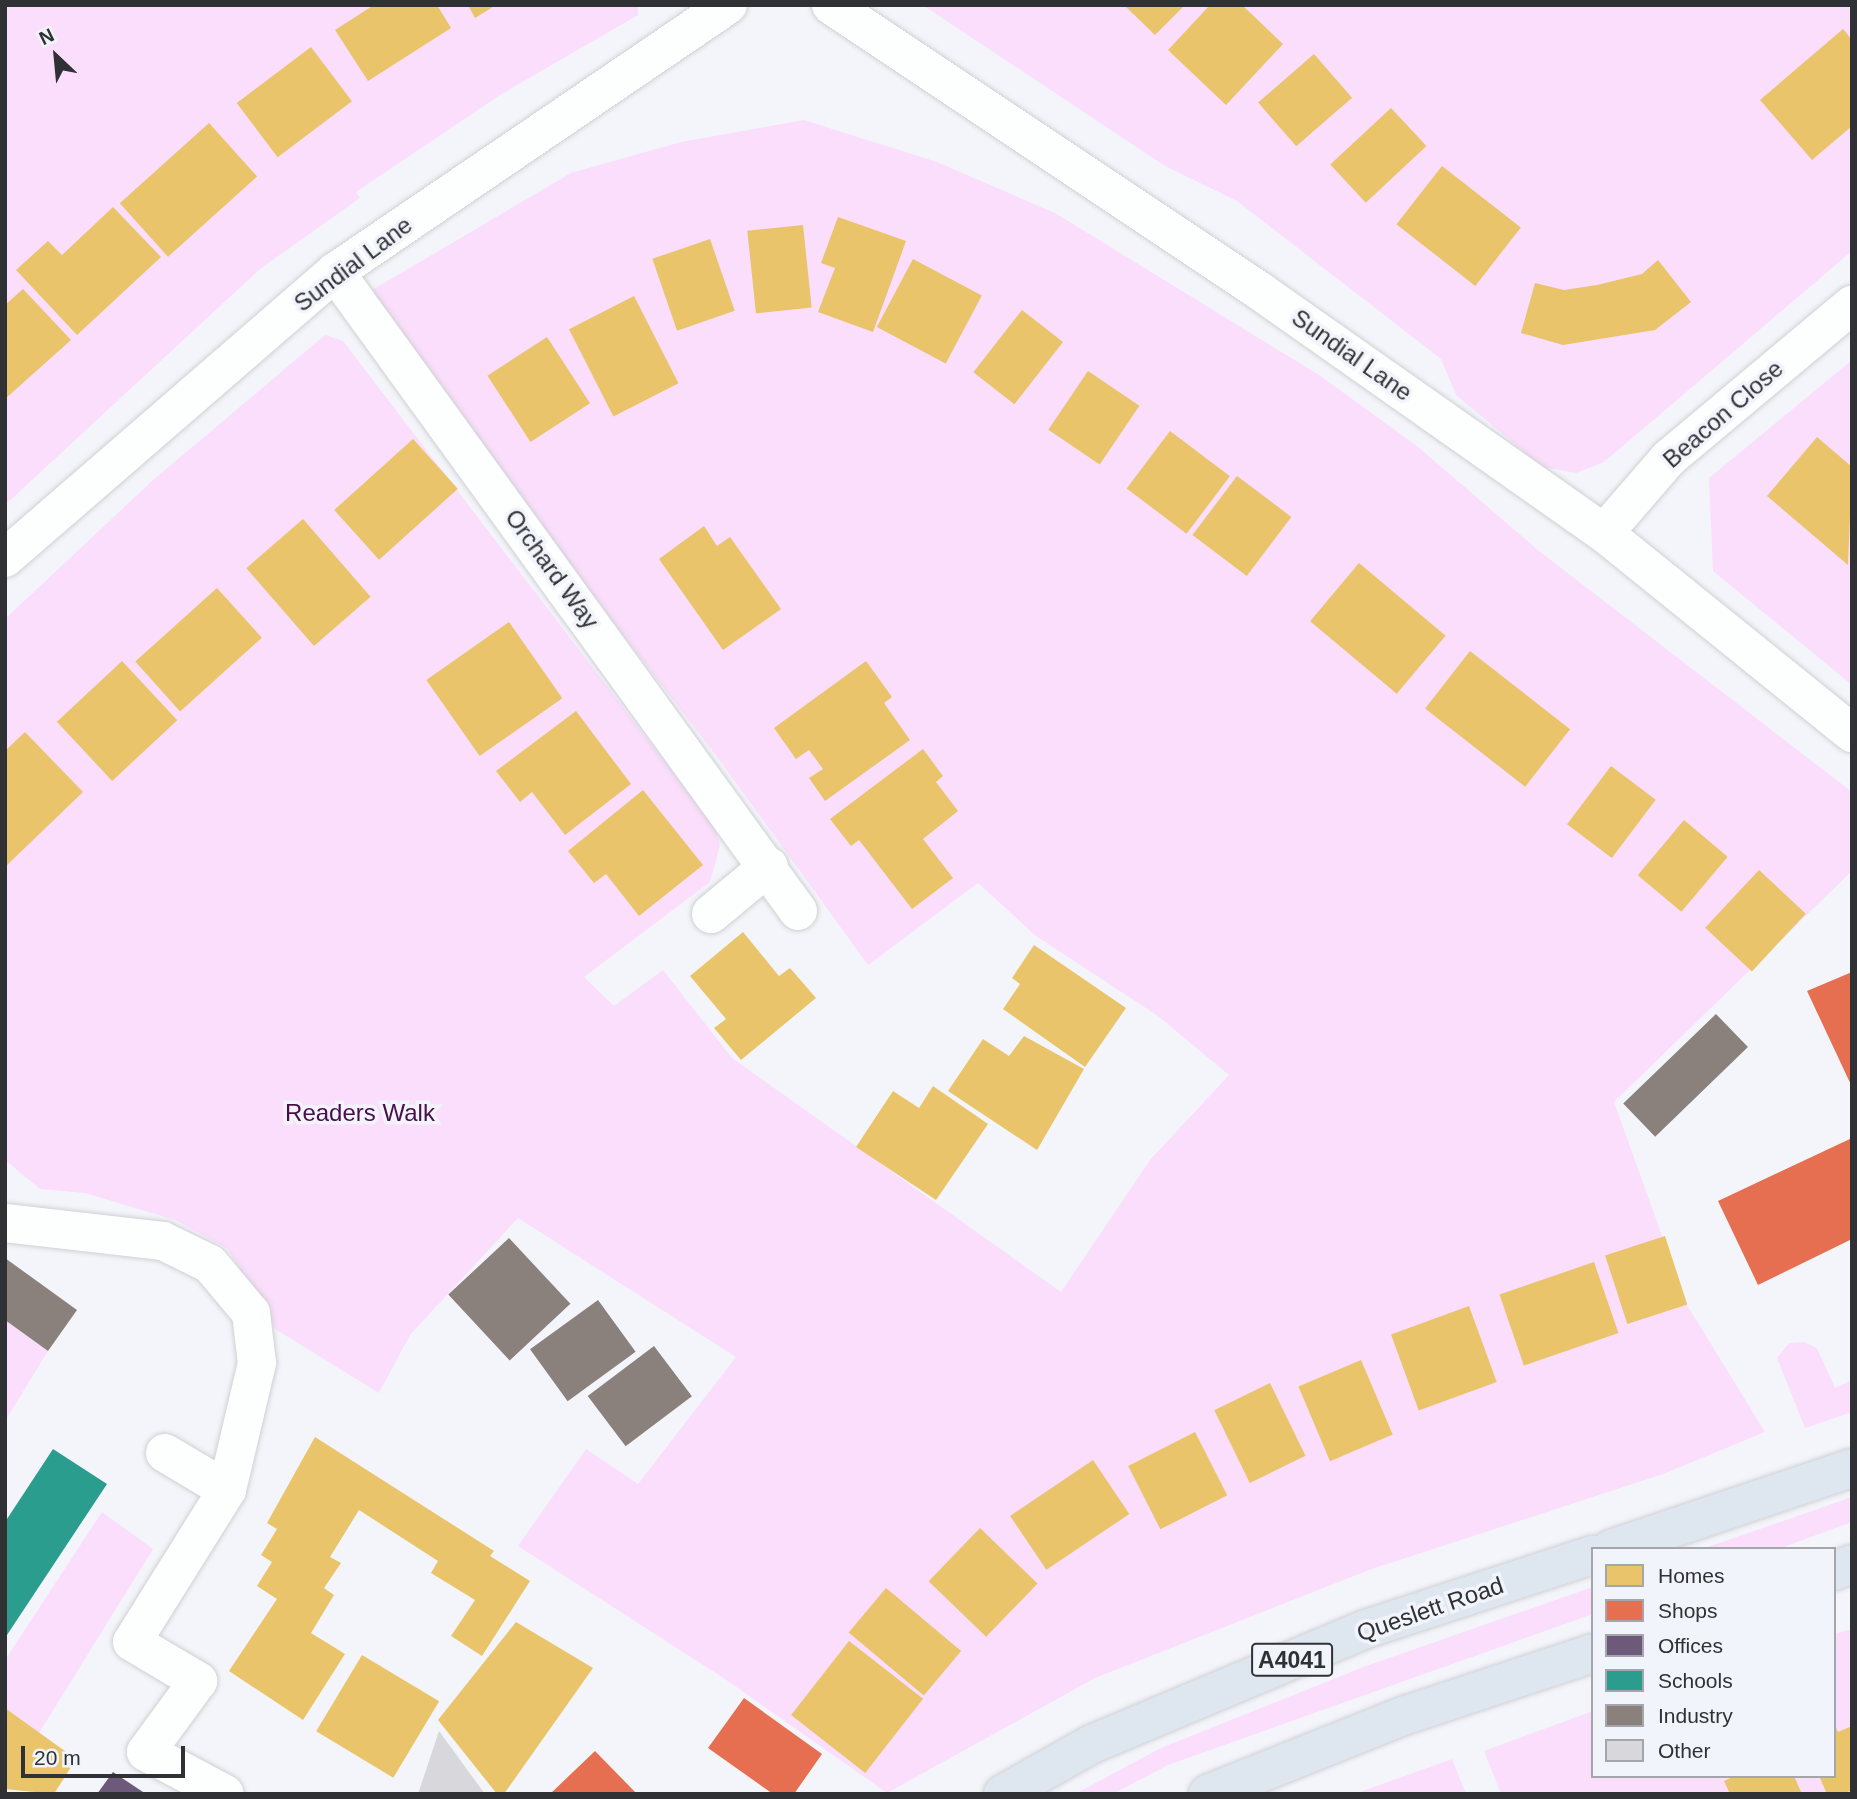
<!DOCTYPE html>
<html>
<head>
<meta charset="utf-8">
<style>
  body { margin:0 }
  #map { position:relative; width:1857px; height:1799px; overflow:hidden; background:#f4f5fa; font-family:Arial,sans-serif }
  div>[style] { position:absolute }
  .green>* { inset:0; background:#fadefb }
  .homes>* { inset:0; background:#e9c46a; transform-origin:0 0 }
  .shops>* { inset:0; background:#e76f51 }
  .offices>* { inset:0; background:#6d597a }
  .schools>* { inset:0; background:#2a9d8f }
  .industry>* { inset:0; background:#8a817c; transform-origin:0 0 }
  .building>* { inset:0; background:#d8d8dc }
  .roads { filter:drop-shadow(0 0 2px #d0d0d4) drop-shadow(0 0 2px #d0d0d4) }
  .minor>* { height:38px; margin:-19px; padding:0 19px; transform-origin:19px; border-radius:19px; background:#fdfefe }
  .trunk>* { height:38px; margin:-19px; padding:0 19px; transform-origin:19px; border-radius:19px; background:#dee6ef }
  span { translate:-50% -50%; white-space:nowrap; text-align:center; line-height:1.15; -webkit-text-stroke:7px #f2f4fc; paint-order:stroke }
  .shield-label span { padding:2px 5px; background:#f2f4fc; border:2px solid; border-radius:5px; -webkit-text-stroke-width:0 }
  .shield-label { font-size:23px; color:#303134; font-weight:700 }
  .street-label { font-size:24px; color:#303134 }
  .park-label { font-size:24px; color:#4a0c4b }
  .frame { position:absolute; inset:0; border:7px solid #303134; pointer-events:none }
  .legend { position:absolute; left:1591px; top:1547px; width:245px; height:231px; box-sizing:border-box; background:#f2f4fc; border:2px solid #a4a6ac; margin:0; padding:9px 12px; list-style:none; font-size:21px; color:#303134 }
  .legend li { display:flex; align-items:center; gap:14px; height:35px }
  .legend b { width:35px; border:2px solid #a4a6ac }
  .north { position:absolute; left:21px; top:21px; width:70px; height:70px; -webkit-text-stroke:5px #f2f4fc; paint-order:stroke; rotate:334deg; font-size:19px; font-weight:700; line-height:28px; text-align:center; color:#303134 }
  .north::after { content:''; display:block; margin:auto; width:24px; height:32px; background:#303134; clip-path:polygon(50% 0,100% 100%,50% 72%,0 100%) }
  .scale { position:absolute; left:21px; top:1746px; width:164px; height:32px; box-sizing:border-box; border:4px solid #303134; border-top:0; padding-left:9px; font-size:21px; line-height:24px; white-space:nowrap; color:#303134; -webkit-text-stroke:5px #f2f4fc; paint-order:stroke }
</style>
</head>
<body>
<div id="map">
  <div class="green">
    <div style="clip-path:polygon(5px 5px,638px 5px,638px 15px,500px 95px,356px 192px,360px 198px,260px 269px,5px 505px)"></div>
    <div style="clip-path:polygon(1852px 5px,1852px 251px,1604px 462px,1576px 473px,1542px 467px,1456px 395px,1441px 359px,1237px 201px,1165px 166px,924px 6px)"></div>
    <div style="clip-path:polygon(804px 120px,937px 162px,1055px 213px,1319px 375px,1417px 446px,1539px 551px,1852px 792px,1852px 871px,1614px 1102px,1687px 1305px,1765px 1432px,1663px 1474px,1369px 1570px,1095px 1678px,887px 1793px,725px 1679px,518px 1546px,586px 1449px,638px 1484px,736px 1357px,518px 1218px,410px 1335px,379px 1393px,275px 1329px,228px 1249px,175px 1220px,85px 1193px,40px 1189px,5px 1160px,5px 619px,152px 481px,325px 335px,343px 341px,716px 829px,720px 846px,710px 882px,584px 977px,614px 1006px,663px 970px,732px 1058px,1061px 1292px,1150px 1160px,1229px 1075px,1158px 1016px,1036px 936px,978px 883px,868px 965px,718px 758px,362px 296px,571px 173px,681px 142px)"></div>
    <div style="clip-path:polygon(1852px 360px,1852px 685px,1713px 571px,1709px 478px)"></div>
    <div style="clip-path:polygon(5px 1320px,48px 1351px,5px 1421px)"></div>
    <div style="clip-path:polygon(1804px 1342px,1817px 1348px,1835px 1388px,1852px 1380px,1852px 1412px,1805px 1428px,1777px 1358px,1789px 1343px)"></div>
    <div style="clip-path:polygon(1852px 1497px,1852px 1522px,1778px 1549px,1702px 1549px)"></div>
    <div style="clip-path:polygon(102px 1512px,153px 1549px,5px 1788px,5px 1660px)"></div>
    <div style="clip-path:polygon(1593px 1587px,1593px 1614px,1168px 1765px,1113px 1794px,1075px 1794px,1161px 1748px,1366px 1666px)"></div>
    <div style="clip-path:polygon(1852px 1629px,1852px 1794px,1501px 1794px,1484px 1751px,1593px 1711px,1593px 1776px,1834px 1776px,1834px 1634px)"></div>
    <div style="clip-path:polygon(1452px 1759px,1466px 1794px,1356px 1794px,1360px 1792px)"></div>
  </div>
  <div class="homes">
    <div style="clip-path:polygon(374px 5px,437px 5px,451px 28px,368px 81px,335px 30px)"></div>
    <div style="clip-path:polygon(468px 5px,496px 5px,475px 18px)"></div>
    <div style="clip-path:polygon(1124px 5px,1185px 5px,1155px 35px)"></div>
    <div style="clip-path:polygon(1210px 5px,1242px 5px,1283px 44px,1226px 105px,1168px 50px)"></div>
    <div style="clip-path:polygon(1843px 29px,1852px 40px,1852px 126px,1812px 160px,1760px 100px)"></div>
    <div style="left:311px;top:47px;width:68px;height:93px;rotate:53deg"></div>
    <div style="left:1314px;top:54px;width:58px;height:74px;rotate:49deg"></div>
    <div style="left:1391px;top:108px;width:52px;height:83px;rotate:47deg"></div>
    <div style="left:209px;top:123px;width:72px;height:120px;rotate:48deg"></div>
    <div style="left:1442px;top:166px;width:100px;height:74px;rotate:38deg"></div>
    <div style="clip-path:polygon(113px 207px,161px 257px,77px 335px,16px 270px,48px 241px,62px 255px)"></div>
    <div style="clip-path:polygon(838px 217px,906px 241px,873px 332px,818px 312px,835px 268px,821px 263px)"></div>
    <div style="left:803px;top:225px;width:83px;height:56px;rotate:84deg"></div>
    <div style="left:710px;top:239px;width:76px;height:61px;rotate:71deg"></div>
    <div style="left:913px;top:259px;width:78px;height:77px;rotate:28deg"></div>
    <div style="clip-path:polygon(1658px 260px,1691px 302px,1655px 330px,1563px 345px,1521px 333px,1535px 283px,1564px 290px,1597px 285px,1642px 274px)"></div>
    <div style="clip-path:polygon(23px 289px,71px 340px,5px 399px,5px 305px)"></div>
    <div style="left:634px;top:296px;width:98px;height:73px;rotate:63deg"></div>
    <div style="left:1022px;top:310px;width:52px;height:79px;rotate:38deg"></div>
    <div style="left:547px;top:337px;width:79px;height:71px;rotate:57deg"></div>
    <div style="left:1088px;top:371px;width:62px;height:71px;rotate:34deg"></div>
    <div style="left:1170px;top:431px;width:75px;height:72px;rotate:37deg"></div>
    <div style="clip-path:polygon(1817px 437px,1852px 467px,1848px 565px,1767px 496px)"></div>
    <div style="left:413px;top:439px;width:67px;height:106px;rotate:48deg"></div>
    <div style="left:1237px;top:476px;width:68px;height:74px;rotate:37deg"></div>
    <div style="left:303px;top:519px;width:103px;height:75px;rotate:49deg"></div>
    <div style="clip-path:polygon(704px 526px,717px 546px,730px 537px,781px 609px,723px 650px,659px 559px)"></div>
    <div style="left:1359px;top:563px;width:113px;height:76px;rotate:40deg"></div>
    <div style="left:217px;top:588px;width:67px;height:110px;rotate:48deg"></div>
    <div style="left:509px;top:622px;width:93px;height:101px;rotate:55deg"></div>
    <div style="left:1470px;top:651px;width:127px;height:73px;rotate:38deg"></div>
    <div style="left:122px;top:661px;width:81px;height:89px;rotate:47deg"></div>
    <div style="clip-path:polygon(866px 661px,892px 697px,884px 703px,910px 740px,825px 801px,809px 778px,823px 769px,809px 750px,796px 759px,774px 728px)"></div>
    <div style="clip-path:polygon(576px 711px,631px 784px,565px 835px,532px 792px,520px 802px,496px 771px)"></div>
    <div style="clip-path:polygon(25px 732px,83px 792px,5px 867px,5px 751px)"></div>
    <div style="clip-path:polygon(923px 749px,943px 776px,936px 782px,958px 811px,923px 839px,953px 878px,912px 909px,859px 840px,851px 846px,830px 819px)"></div>
    <div style="left:1611px;top:766px;width:56px;height:73px;rotate:37deg"></div>
    <div style="clip-path:polygon(643px 790px,703px 865px,639px 916px,606px 874px,594px 883px,568px 851px)"></div>
    <div style="left:1684px;top:820px;width:57px;height:72px;rotate:40deg"></div>
    <div style="left:1759px;top:870px;width:64px;height:79px;rotate:43deg"></div>
    <div style="clip-path:polygon(743px 932px,779px 976px,790px 968px,816px 998px,741px 1060px,714px 1028px,726px 1019px,690px 976px)"></div>
    <div style="clip-path:polygon(1034px 945px,1126px 1008px,1085px 1067px,1003px 1009px,1020px 984px,1012px 978px)"></div>
    <div style="clip-path:polygon(1024px 1036px,1084px 1069px,1037px 1150px,948px 1091px,983px 1039px,1009px 1056px)"></div>
    <div style="clip-path:polygon(933px 1086px,988px 1124px,936px 1200px,856px 1147px,893px 1091px,919px 1108px)"></div>
    <div style="left:1665px;top:1236px;width:72px;height:63px;rotate:72deg"></div>
    <div style="left:1594px;top:1262px;width:75px;height:100px;rotate:71deg"></div>
    <div style="left:1469px;top:1306px;width:81px;height:83px;rotate:70deg"></div>
    <div style="left:1361px;top:1360px;width:81px;height:68px;rotate:67deg"></div>
    <div style="left:1270px;top:1383px;width:81px;height:62px;rotate:64deg"></div>
    <div style="left:1195px;top:1432px;width:71px;height:75px;rotate:63deg"></div>
    <div style="clip-path:polygon(315px 1437px,494px 1551px,490px 1556px,530px 1581px,482px 1656px,451px 1636px,475px 1600px,431px 1573px,438px 1561px,359px 1510px,330px 1557px,341px 1563px,324px 1588px,334px 1595px,311px 1633px,345px 1654px,303px 1720px,229px 1671px,277px 1599px,257px 1586px,272px 1562px,261px 1555px,277px 1529px,267px 1523px)"></div>
    <div style="left:1093px;top:1460px;width:65px;height:100px;rotate:56deg"></div>
    <div style="left:980px;top:1528px;width:80px;height:74px;rotate:44deg"></div>
    <div style="left:886px;top:1588px;width:98px;height:58px;rotate:40deg"></div>
    <div style="clip-path:polygon(516px 1622px,593px 1668px,504px 1794px,497px 1794px,438px 1720px)"></div>
    <div style="left:849px;top:1641px;width:94px;height:94px;rotate:38deg"></div>
    <div style="left:362px;top:1655px;width:90px;height:89px;rotate:31deg"></div>
    <div style="clip-path:polygon(5px 1708px,76px 1759px,54px 1794px,5px 1789px)"></div>
    <div style="clip-path:polygon(1834px 1723px,1838px 1732px,1852px 1726px,1852px 1790px,1843px 1794px,1827px 1794px,1819px 1776px,1834px 1776px)"></div>
    <div style="clip-path:polygon(1735px 1776px,1794px 1776px,1802px 1794px,1730px 1794px,1724px 1781px)"></div>
  </div>
  <div class="shops">
    <div style="clip-path:polygon(1852px 972px,1852px 1087px,1807px 991px)"></div>
    <div style="clip-path:polygon(1852px 1138px,1852px 1239px,1758px 1285px,1718px 1201px)"></div>
    <div style="clip-path:polygon(744px 1698px,822px 1754px,794px 1794px,773px 1794px,708px 1748px)"></div>
    <div style="clip-path:polygon(595px 1751px,637px 1794px,550px 1794px)"></div>
  </div>
  <div class="offices">
    <div style="clip-path:polygon(113px 1772px,146px 1794px,97px 1794px)"></div>
  </div>
  <div class="schools">
    <div style="clip-path:polygon(53px 1449px,107px 1484px,5px 1638px,5px 1522px)"></div>
  </div>
  <div class="industry">
    <div style="left:1716px;top:1014px;width:46px;height:129px;rotate:46deg"></div>
    <div style="left:509px;top:1238px;width:90px;height:83px;rotate:47deg"></div>
    <div style="clip-path:polygon(5px 1258px,77px 1310px,48px 1351px,5px 1320px)"></div>
    <div style="left:598px;top:1300px;width:64px;height:84px;rotate:54deg"></div>
    <div style="left:654px;top:1346px;width:63px;height:83px;rotate:53deg"></div>
  </div>
  <div class="building">
    <div style="clip-path:polygon(439px 1731px,485px 1794px,418px 1794px)"></div>
  </div>
  <div class="roads">
    <div class="minor">
      <div style="left:831px;top:5px;width:517px;rotate:33.72deg"></div>
      <div style="left:1261px;top:292px;width:419px;rotate:35.1deg"></div>
      <div style="left:1604px;top:533px;width:319px;rotate:38.9deg"></div>
      <div style="left:335px;top:272px;width:789px;rotate:54.07deg"></div>
      <div style="left:1604px;top:533px;width:99px;rotate:-49.1deg"></div>
      <div style="left:1669px;top:458px;width:239px;rotate:-39.9deg"></div>
      <div style="left:5px;top:558px;width:437px;rotate:-40.9deg"></div>
      <div style="left:335px;top:272px;width:475px;rotate:-34.2deg"></div>
      <div style="left:711px;top:914px;width:75px;rotate:-39.6deg"></div>
      <div style="left:5px;top:1223px;width:159px;rotate:6.5deg"></div>
      <div style="left:163px;top:1241px;width:52px;rotate:26.1deg"></div>
      <div style="left:210px;top:1264px;width:64px;rotate:50.1deg"></div>
      <div style="left:251px;top:1313px;width:50px;rotate:83.2deg"></div>
      <div style="left:257px;top:1363px;width:130px;rotate:103.3deg"></div>
      <div style="left:227px;top:1490px;width:179px;rotate:122deg"></div>
      <div style="left:132px;top:1642px;width:77px;rotate:30.6deg"></div>
      <div style="left:198px;top:1681px;width:88px;rotate:126.2deg"></div>
      <div style="left:146px;top:1752px;width:89px;rotate:28deg"></div>
      <div style="left:165px;top:1453px;width:72px;rotate:30.8deg"></div>
    </div>
    <div class="trunk">
      <div style="left:1611px;top:1549px;width:254px;rotate:-18.6deg"></div>
      <div style="left:1834px;top:1571px;width:19px;rotate:-21deg"></div>
      <div style="left:1003px;top:1794px;width:102px;rotate:-29.3deg"></div>
      <div style="left:1092px;top:1744px;width:297px;rotate:-22.8deg"></div>
      <div style="left:1366px;top:1629px;width:239px;rotate:-18.1deg"></div>
      <div style="left:1208px;top:1794px;width:213px;rotate:-21.8deg"></div>
      <div style="left:1406px;top:1715px;width:197px;rotate:-18.3deg"></div>
    </div>
  </div>
  <div class="shield-label">
    <span style="left:1292px;top:1660px">A4041</span>
  </div>
  <div class="street-label">
    <span style="left:353px;top:264px;rotate:-37deg">Sundial Lane</span>
    <span style="left:1352px;top:355px;rotate:35deg">Sundial Lane</span>
    <span style="left:1723px;top:414px;rotate:-41deg">Beacon Close</span>
    <span style="left:552px;top:569px;rotate:54deg">Orchard Way</span>
    <span style="left:1430px;top:1609px;rotate:-19deg">Queslett Road</span>
  </div>
  <div class="park-label">
    <span style="left:360px;top:1113px">Readers Walk</span>
  </div>
  <div class="frame"></div>
  <ul class="legend">
  <li><b style="height:19px;background:#e9c46a"></b>Homes</li>
  <li><b style="height:19px;background:#e76f51"></b>Shops</li>
  <li><b style="height:19px;background:#6d597a"></b>Offices</li>
  <li><b style="height:19px;background:#2a9d8f"></b>Schools</li>
  <li><b style="height:19px;background:#8a817c"></b>Industry</li>
  <li><b style="height:19px;background:#d8d8dc"></b>Other</li>
  </ul>
  <div class="north">N</div>
  <div class="scale">20 m</div>
</div>
</body>
</html>
